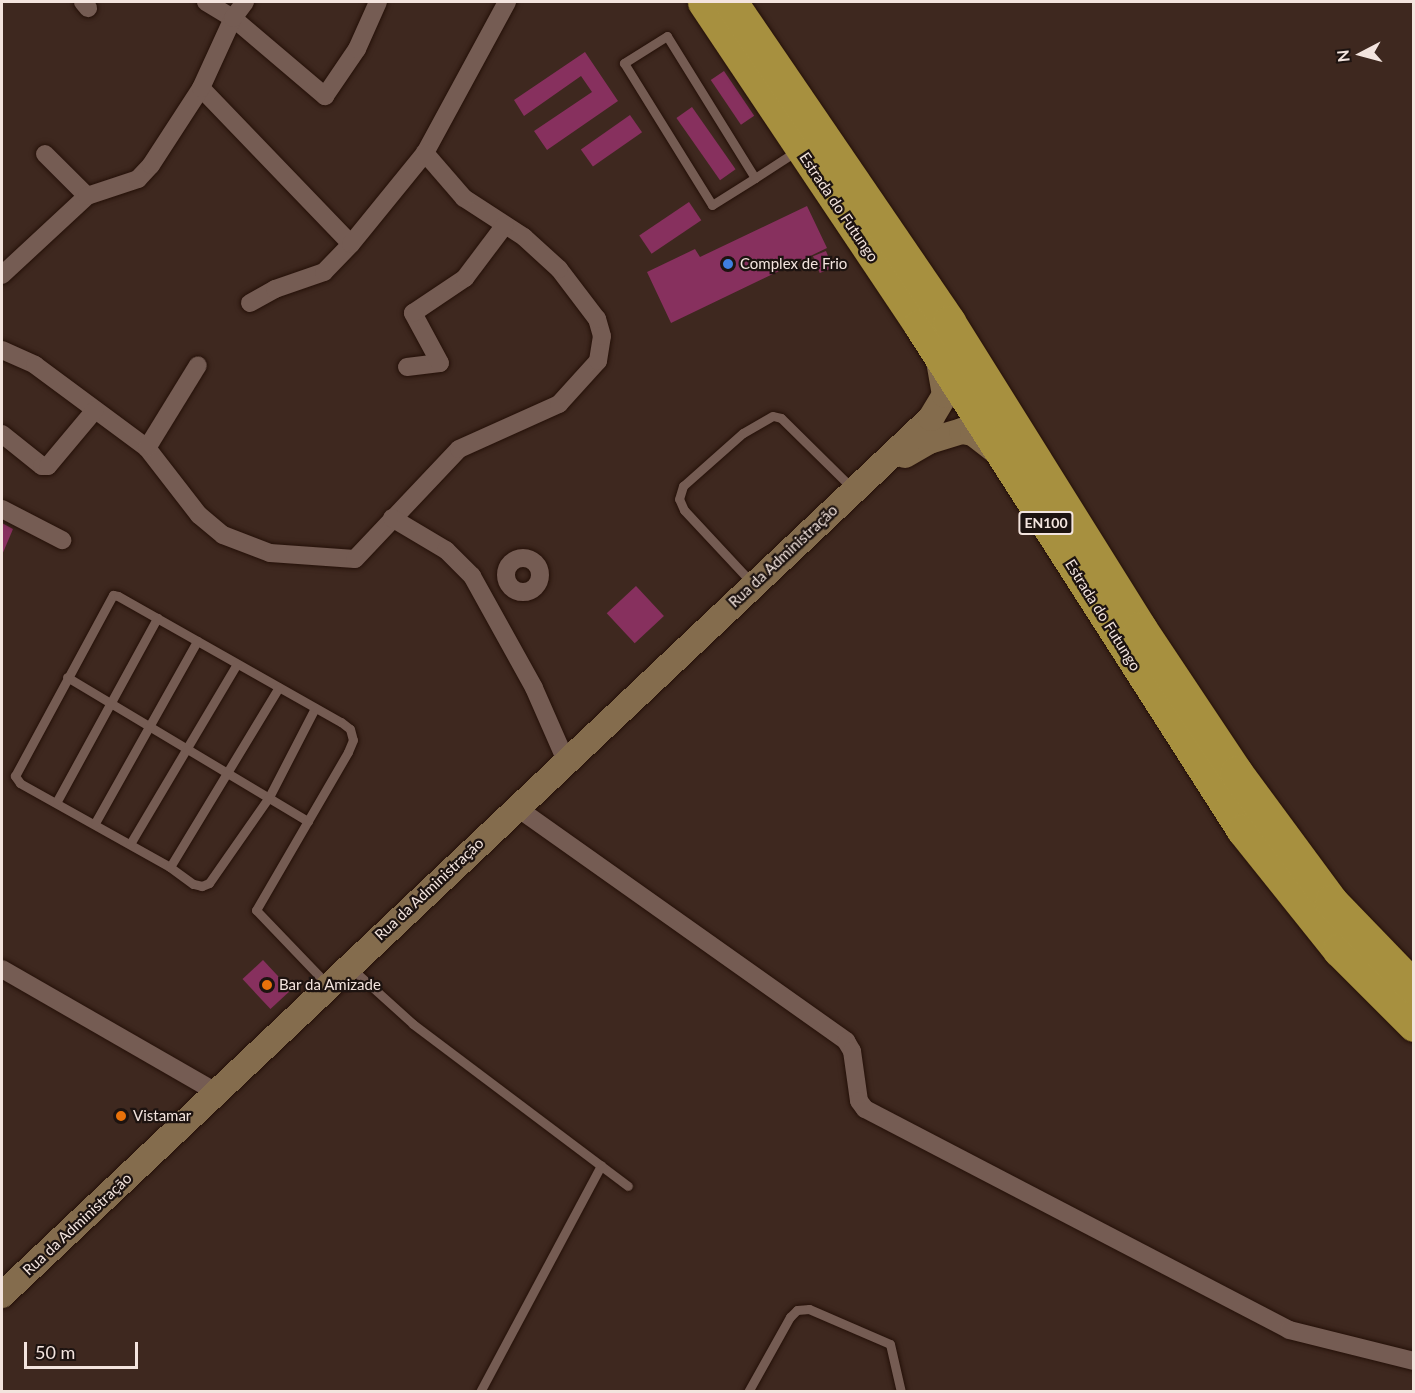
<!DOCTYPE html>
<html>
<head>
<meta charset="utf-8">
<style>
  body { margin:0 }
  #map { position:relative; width:1415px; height:1393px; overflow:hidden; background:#3e281f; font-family:Lato,sans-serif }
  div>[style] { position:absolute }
  .building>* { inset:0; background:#87305e; transform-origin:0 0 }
  .roads { filter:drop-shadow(0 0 2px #241008) drop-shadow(0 0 2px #241008) }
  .lane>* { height:9px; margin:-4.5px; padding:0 4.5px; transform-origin:4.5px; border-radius:4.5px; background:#755c53 }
  .street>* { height:18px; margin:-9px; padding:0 9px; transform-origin:9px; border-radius:9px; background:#755c53 }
  .street>.ring { margin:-9px; padding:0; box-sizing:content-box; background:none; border:18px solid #755c53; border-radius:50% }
  .secondary>* { height:26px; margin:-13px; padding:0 13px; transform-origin:13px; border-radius:13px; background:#846c4d }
  .highway>* { height:33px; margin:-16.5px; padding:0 16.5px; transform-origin:16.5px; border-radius:16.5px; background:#a7903f }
  .dots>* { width:16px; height:16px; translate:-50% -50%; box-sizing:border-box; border:3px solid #1d1310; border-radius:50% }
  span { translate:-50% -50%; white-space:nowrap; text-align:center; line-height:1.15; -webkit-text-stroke:4.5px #1d1310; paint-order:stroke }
  .shield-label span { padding:2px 4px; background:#1d1310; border:2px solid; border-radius:4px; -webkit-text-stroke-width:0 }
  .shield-label { font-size:14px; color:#f3e4de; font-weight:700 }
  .street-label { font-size:15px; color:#f3e4de }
  .poi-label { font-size:15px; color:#f3e4de }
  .left { translate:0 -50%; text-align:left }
  .frame { position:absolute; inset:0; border:3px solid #f3e4de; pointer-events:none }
  .north { position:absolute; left:1331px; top:24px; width:60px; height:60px; -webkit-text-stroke:4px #1d1310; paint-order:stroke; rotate:264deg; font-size:16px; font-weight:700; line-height:24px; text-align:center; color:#f3e4de }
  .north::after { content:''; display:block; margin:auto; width:21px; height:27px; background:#f3e4de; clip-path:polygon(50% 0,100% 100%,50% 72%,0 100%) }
  .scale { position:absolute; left:24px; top:1342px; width:114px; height:27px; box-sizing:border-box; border:3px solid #f3e4de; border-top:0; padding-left:8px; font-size:18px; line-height:21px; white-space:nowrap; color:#f3e4de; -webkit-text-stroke:4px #1d1310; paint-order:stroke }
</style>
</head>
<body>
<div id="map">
  <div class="building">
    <div style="clip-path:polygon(585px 52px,618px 101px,547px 150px,534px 131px,592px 92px,581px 76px,524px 116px,514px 100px)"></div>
    <div style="left:724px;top:71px;width:54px;height:16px;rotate:56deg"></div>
    <div style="left:692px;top:107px;width:76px;height:19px;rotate:55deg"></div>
    <div style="left:630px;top:115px;width:21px;height:60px;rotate:55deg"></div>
    <div style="left:689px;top:202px;width:22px;height:60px;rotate:56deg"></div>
    <div style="clip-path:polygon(807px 206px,827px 248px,671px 323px,647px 272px,695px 249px,700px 257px)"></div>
    <div style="left:826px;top:251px;width:18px;height:14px;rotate:68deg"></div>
    <div style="clip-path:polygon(2px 523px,13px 529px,2px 555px)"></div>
    <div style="left:636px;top:586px;width:41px;height:40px;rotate:47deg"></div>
    <div style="left:263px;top:960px;width:41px;height:28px;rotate:47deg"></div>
  </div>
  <div class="roads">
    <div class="lane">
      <div style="left:755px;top:178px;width:167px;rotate:-121.8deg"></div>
      <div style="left:667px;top:36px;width:51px;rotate:147.9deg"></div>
      <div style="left:624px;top:63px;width:167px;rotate:58.2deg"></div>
      <div style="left:712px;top:205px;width:51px;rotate:-32.1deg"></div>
      <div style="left:755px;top:178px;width:51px;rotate:-33.1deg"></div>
      <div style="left:753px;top:584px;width:101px;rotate:-133deg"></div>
      <div style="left:684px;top:510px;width:12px;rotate:-114deg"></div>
      <div style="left:679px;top:499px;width:14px;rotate:-73deg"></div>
      <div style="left:683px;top:486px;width:80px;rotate:-41.5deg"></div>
      <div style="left:743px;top:433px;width:34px;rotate:-30deg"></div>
      <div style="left:773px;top:416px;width:8px;rotate:14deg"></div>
      <div style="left:781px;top:418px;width:101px;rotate:44.6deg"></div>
      <div style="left:67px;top:677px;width:281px;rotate:30.9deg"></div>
      <div style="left:315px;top:708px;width:100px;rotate:117.3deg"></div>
      <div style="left:269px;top:797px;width:105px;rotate:124.9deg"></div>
      <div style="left:209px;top:883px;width:8px;rotate:157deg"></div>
      <div style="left:202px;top:886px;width:9px;rotate:-167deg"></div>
      <div style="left:193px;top:884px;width:29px;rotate:-144deg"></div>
      <div style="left:170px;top:867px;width:172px;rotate:-150.8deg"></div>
      <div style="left:20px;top:783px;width:9px;rotate:-126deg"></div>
      <div style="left:15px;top:776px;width:206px;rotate:-61.6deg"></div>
      <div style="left:113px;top:595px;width:5px;rotate:11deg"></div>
      <div style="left:118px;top:596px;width:256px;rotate:29.5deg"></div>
      <div style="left:341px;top:722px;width:11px;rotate:38deg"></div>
      <div style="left:350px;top:729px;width:11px;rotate:75deg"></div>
      <div style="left:353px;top:740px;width:13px;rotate:113deg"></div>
      <div style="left:348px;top:752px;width:183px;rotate:120.2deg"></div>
      <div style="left:256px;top:910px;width:103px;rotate:46.2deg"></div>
      <div style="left:57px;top:801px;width:209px;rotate:-61.3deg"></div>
      <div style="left:95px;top:823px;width:209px;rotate:-60.7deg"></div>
      <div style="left:130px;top:844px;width:209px;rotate:-59.3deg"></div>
      <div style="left:170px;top:867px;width:210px;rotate:-58.8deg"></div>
      <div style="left:350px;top:967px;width:85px;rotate:42.1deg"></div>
      <div style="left:413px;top:1024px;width:269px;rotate:37deg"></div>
      <div style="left:480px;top:1392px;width:257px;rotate:-61.9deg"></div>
      <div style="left:748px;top:1392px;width:86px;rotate:-60.8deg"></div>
      <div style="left:790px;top:1317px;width:10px;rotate:-45deg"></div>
      <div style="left:797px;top:1310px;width:12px;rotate:-5deg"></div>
      <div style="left:809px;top:1309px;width:88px;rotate:23.4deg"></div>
      <div style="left:890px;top:1344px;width:49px;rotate:77.1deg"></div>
    </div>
    <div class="street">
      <div style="left:83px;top:2px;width:8px;rotate:50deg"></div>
      <div style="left:206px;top:2px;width:31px;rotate:31deg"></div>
      <div style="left:233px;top:18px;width:121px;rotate:40.3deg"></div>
      <div style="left:325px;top:96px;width:57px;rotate:-55.8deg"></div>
      <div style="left:357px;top:49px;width:51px;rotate:-65.9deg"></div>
      <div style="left:201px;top:88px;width:216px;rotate:46.1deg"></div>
      <div style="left:45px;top:154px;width:59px;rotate:45deg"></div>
      <div style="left:2px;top:275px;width:116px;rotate:-42.9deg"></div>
      <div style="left:87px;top:196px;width:54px;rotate:-18.4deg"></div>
      <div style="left:138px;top:179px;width:19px;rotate:-47deg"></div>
      <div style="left:151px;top:165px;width:92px;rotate:-57deg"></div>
      <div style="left:201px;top:88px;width:77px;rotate:-65.4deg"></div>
      <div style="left:233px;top:18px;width:20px;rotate:-53deg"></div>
      <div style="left:250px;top:303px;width:29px;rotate:-29deg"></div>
      <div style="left:275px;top:289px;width:52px;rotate:-19.1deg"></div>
      <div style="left:324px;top:272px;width:39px;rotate:-46deg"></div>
      <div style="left:351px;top:244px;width:117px;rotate:-50.9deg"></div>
      <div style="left:425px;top:153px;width:172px;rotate:-61.5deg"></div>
      <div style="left:2px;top:350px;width:36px;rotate:24deg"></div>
      <div style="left:35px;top:365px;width:139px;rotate:36.5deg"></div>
      <div style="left:147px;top:448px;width:85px;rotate:52.2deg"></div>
      <div style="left:199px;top:515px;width:31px;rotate:40deg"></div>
      <div style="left:223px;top:535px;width:50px;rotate:21deg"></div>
      <div style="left:270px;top:553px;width:85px;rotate:4deg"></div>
      <div style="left:355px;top:559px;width:151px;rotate:-46.6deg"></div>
      <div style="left:459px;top:449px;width:110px;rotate:-24.2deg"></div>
      <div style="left:559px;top:404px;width:58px;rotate:-47.8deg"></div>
      <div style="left:598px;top:361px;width:25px;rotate:-81deg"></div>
      <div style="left:602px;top:336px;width:18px;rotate:-106deg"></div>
      <div style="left:597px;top:319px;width:63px;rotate:-127.2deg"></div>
      <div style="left:559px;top:269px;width:47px;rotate:-137.6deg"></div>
      <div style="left:524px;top:237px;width:72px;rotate:-147deg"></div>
      <div style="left:464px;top:198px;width:60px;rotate:-130.9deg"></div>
      <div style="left:407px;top:367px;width:33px;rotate:-7deg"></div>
      <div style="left:440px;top:363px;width:57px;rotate:-118.4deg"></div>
      <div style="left:413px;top:313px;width:63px;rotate:-33.9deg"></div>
      <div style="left:465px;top:278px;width:66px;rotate:-53deg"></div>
      <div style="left:2px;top:434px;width:51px;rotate:38.7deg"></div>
      <div style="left:42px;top:466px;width:6px"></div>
      <div style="left:48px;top:466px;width:73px;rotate:-50deg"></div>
      <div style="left:147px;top:448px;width:97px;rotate:-58.4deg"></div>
      <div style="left:2px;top:509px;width:68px;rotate:27.3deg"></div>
      <div style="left:392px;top:518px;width:63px;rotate:30.7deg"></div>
      <div style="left:446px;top:550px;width:37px;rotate:45deg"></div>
      <div style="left:472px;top:576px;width:128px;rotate:61deg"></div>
      <div style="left:534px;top:688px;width:80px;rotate:66.3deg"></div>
      <div class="ring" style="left:506px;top:558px;width:16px;height:16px"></div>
      <div style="left:516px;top:807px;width:405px;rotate:35.3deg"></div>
      <div style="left:846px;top:1041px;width:12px;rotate:59deg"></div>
      <div style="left:852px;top:1051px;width:50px;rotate:82deg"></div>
      <div style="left:859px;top:1101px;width:10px;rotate:53deg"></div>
      <div style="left:865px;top:1109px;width:478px;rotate:27.5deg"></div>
      <div style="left:1289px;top:1330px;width:129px;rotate:13.9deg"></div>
      <div style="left:2px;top:969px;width:247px;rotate:29.9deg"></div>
    </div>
    <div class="secondary">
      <div style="left:905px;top:455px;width:28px;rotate:-30deg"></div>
      <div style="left:929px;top:441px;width:34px;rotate:-17deg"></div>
      <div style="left:962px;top:431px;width:11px;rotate:10deg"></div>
      <div style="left:973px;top:433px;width:31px;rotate:38deg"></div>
      <div style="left:2px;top:1295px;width:1278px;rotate:-43.35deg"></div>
      <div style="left:931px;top:418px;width:27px;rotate:-59deg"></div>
      <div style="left:945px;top:395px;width:34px;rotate:-100deg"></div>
    </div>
    <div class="highway">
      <div style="left:704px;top:2px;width:389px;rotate:56.2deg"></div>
      <div style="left:920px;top:325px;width:599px;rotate:57.4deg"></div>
      <div style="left:1243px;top:830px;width:154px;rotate:51.3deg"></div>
      <div style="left:1339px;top:950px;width:106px;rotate:45deg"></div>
      <div style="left:731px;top:2px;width:387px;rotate:55.7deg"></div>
      <div style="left:949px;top:322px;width:361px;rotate:58deg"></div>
      <div style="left:1140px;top:628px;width:173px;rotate:56.3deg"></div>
      <div style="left:1236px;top:772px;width:160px;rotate:53.6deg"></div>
      <div style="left:1331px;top:901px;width:120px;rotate:46deg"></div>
    </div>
  </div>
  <div class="dots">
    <div style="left:728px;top:264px;background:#3f7fe0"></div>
    <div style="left:267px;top:985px;background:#e8710a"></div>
    <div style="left:121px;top:1116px;background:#e8710a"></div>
  </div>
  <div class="shield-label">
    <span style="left:1046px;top:523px">EN100</span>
  </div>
  <div class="street-label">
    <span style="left:839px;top:207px;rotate:56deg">Estrada do Futungo</span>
    <span style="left:783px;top:556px;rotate:-43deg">Rua da Administração</span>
    <span style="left:1103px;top:615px;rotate:58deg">Estrada do Futungo</span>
    <span style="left:429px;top:889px;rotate:-43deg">Rua da Administração</span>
    <span style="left:77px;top:1224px;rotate:-43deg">Rua da Administração</span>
  </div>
  <div class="poi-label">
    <span class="left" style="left:740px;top:264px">Complex de Frio</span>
    <span class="left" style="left:279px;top:985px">Bar da Amizade</span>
    <span class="left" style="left:133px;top:1116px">Vistamar</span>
  </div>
  <div class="frame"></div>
  <div class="north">N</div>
  <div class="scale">50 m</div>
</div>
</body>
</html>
